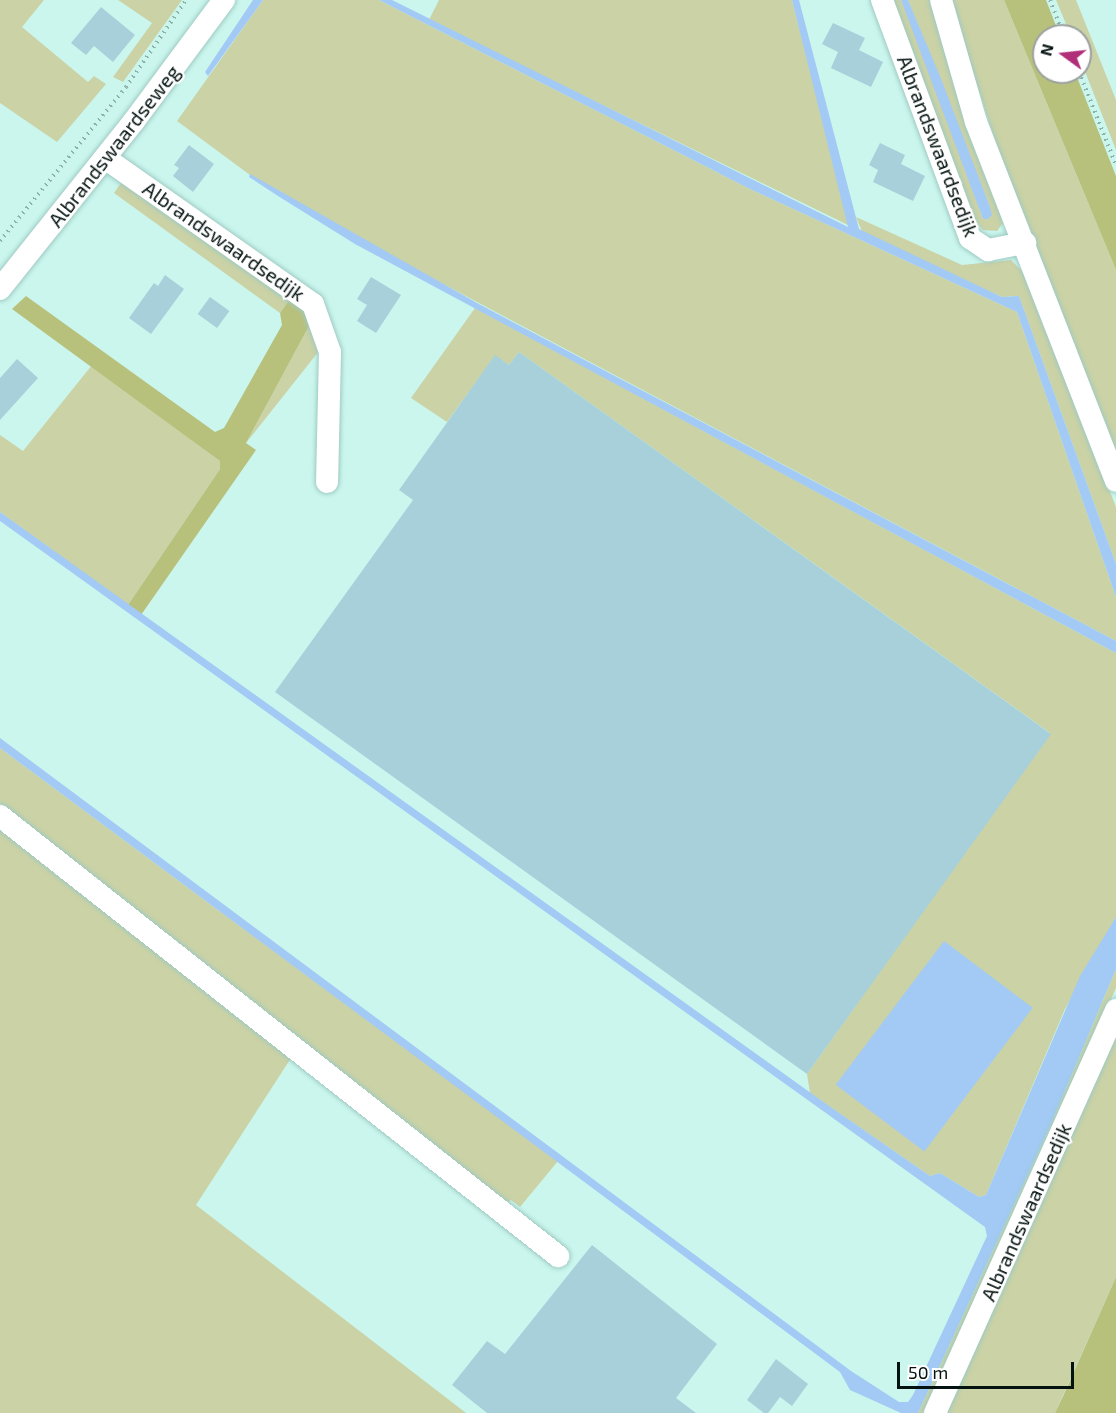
<!DOCTYPE html>
<html>
<head>
<meta charset="utf-8">
<style>
  body { margin:0 }
  #map { position:relative; width:1116px; height:1413px; overflow:hidden; background:#caf6ee; font-family:"Exo 2",sans-serif }
  div>[style] { position:absolute }
  .green>* { inset:0; background:#cbd2a5 }
  .forest>* { inset:0; background:#b8c17c }
  .water>* { inset:0; background:#a2caf4; transform-origin:0 0 }
  .building>* { inset:0; background:#a7d0db; transform-origin:0 0 }
  .path>* { height:4px; margin-top:-2px; transform-origin:0; background:repeating-linear-gradient(90deg,#8db0a9 0 1.5px,transparent 0 6px) }
  .roads { filter:drop-shadow(0 0 2px #9fcac2) drop-shadow(0 0 2px #9fcac2) }
  .minor>* { height:22px; margin:-11px; padding:0 11px; transform-origin:11px; border-radius:11px; background:#fff }
  span { translate:-50% -50%; white-space:nowrap; text-align:center; line-height:1.15; -webkit-text-stroke:4.5px #fff; paint-order:stroke }
  .street-label { font-size:20px; color:#041310 }
  .north { position:absolute; left:1032px; top:24px; width:60px; height:60px; box-sizing:border-box; background:#fff; border:2px solid #9ba19f; border-radius:50%; rotate:285deg; font-size:16px; font-weight:700; line-height:24px; text-align:center; color:#041310 }
  .north::after { content:''; display:block; margin:auto; width:21px; height:27px; background:#b12f78; clip-path:polygon(50% 0,100% 100%,50% 72%,0 100%) }
  .scale { position:absolute; left:897px; top:1362px; width:177px; height:27px; box-sizing:border-box; border:3px solid #041310; border-top:0; padding-left:8px; font-size:18px; line-height:21px; white-space:nowrap; color:#041310; -webkit-text-stroke:4px #fff; paint-order:stroke }
</style>
</head>
<body>
<div id="map">
  <div class="green">
    <div style="clip-path:polygon(0 0,44px 0,22px 27px,88px 82px,94px 76px,106px 84px,57px 142px,0 103px)"></div>
    <div style="clip-path:polygon(118px 0,182px 0,123px 82px,113px 77px,152px 23px)"></div>
    <div style="clip-path:polygon(263px 0,379px 0,750px 189px,1017px 312px,1116px 597px,1116px 641px,360px 240px,250px 175px,177px 121px)"></div>
    <div style="clip-path:polygon(439px 0,792px 0,850px 226px,435px 23px,429px 20px)"></div>
    <div style="clip-path:polygon(889px 0,901px 0,918px 37px,983px 219px,990px 207px,908px 0,933px 0,1003px 223px,997px 231px,983px 230px,970px 215px)"></div>
    <div style="clip-path:polygon(950px 0,1004px 0,1116px 270px,1116px 455px,999px 153px)"></div>
    <div style="clip-path:polygon(1056px 0,1076px 0,1116px 100px,1116px 150px,1080px 59px,1080px 36px,1071px 36px)"></div>
    <div style="clip-path:polygon(121px 183px,292px 296px,280px 313px,114px 193px)"></div>
    <div style="clip-path:polygon(856px 217px,962px 265px,1011px 260px,1024px 273px,1116px 507px,1116px 564px,1019px 296px,1002px 297px,863px 234px)"></div>
    <div style="clip-path:polygon(475px 308px,1116px 653px,1116px 917px,1065px 1009px,986px 1195px,979px 1197px,940px 1173px,930px 1176px,810px 1093px,807px 1074px,1050px 733px,519px 352px,509px 365px,495px 356px,447px 422px,411px 398px)"></div>
    <div style="clip-path:polygon(309px 326px,319px 351px,246px 443px)"></div>
    <div style="clip-path:polygon(92px 365px,220px 461px,220px 469px,128px 605px,0 512px,0 435px,23px 451px)"></div>
    <div style="clip-path:polygon(0 748px,218px 910px,558px 1161px,520px 1207px,511px 1200px,506px 1204px,0 805px)"></div>
    <div style="clip-path:polygon(0 824px,293px 1055px,196px 1205px,466px 1413px,0 1413px)"></div>
    <div style="clip-path:polygon(1116px 969px,1116px 988px,926px 1413px,918px 1413px,1049px 1129px)"></div>
    <div style="clip-path:polygon(1116px 1032px,1116px 1277px,1055px 1413px,945px 1413px)"></div>
  </div>
  <div class="forest">
    <div style="clip-path:polygon(1004px 0,1046px 0,1060px 36px,1044px 36px,1044px 72px,1075px 72px,1116px 176px,1116px 270px)"></div>
    <div style="clip-path:polygon(26px 296px,215px 432px,224px 428px,282px 325px,280px 313px,292px 296px,302px 303px,309px 326px,246px 443px,256px 450px,141px 615px,128px 605px,220px 469px,220px 461px,12px 309px)"></div>
    <div style="clip-path:polygon(1116px 1277px,1116px 1413px,1055px 1413px,1064px 1394px)"></div>
  </div>
  <div class="water">
    <div style="clip-path:polygon(253px 0,263px 0,208px 76px,205px 72px)"></div>
    <div style="clip-path:polygon(379px 0,392px 0,848px 227px,792px 0,799px 0,859px 229px,1002px 297px,1019px 296px,1116px 564px,1116px 597px,1017px 312px,750px 189px)"></div>
    <div style="clip-path:polygon(901px 0,908px 0,942px 81px,990px 207px,992px 215px,988px 219px,983px 219px)"></div>
    <div style="clip-path:polygon(250px 174px,477px 303px,1116px 641px,1116px 653px,355px 244px,278px 196px,249px 177px)"></div>
    <div style="clip-path:polygon(0 512px,822px 1101px,930px 1176px,940px 1173px,979px 1197px,986px 1195px,1080px 976px,1116px 917px,1116px 969px,1049px 1129px,918px 1413px,901px 1413px,850px 1390px,840px 1372px,0 748px,0 738px,851px 1371px,899px 1402px,908px 1402px,913px 1395px,987px 1236px,985px 1227px,0 521px)"></div>
    <div style="left:944px;top:941px;width:111px;height:180px;rotate:37deg"></div>
  </div>
  <div class="building">
    <div style="clip-path:polygon(101px 7px,135px 35px,113px 62px,94px 46px,86px 55px,71px 43px)"></div>
    <div style="clip-path:polygon(833px 23px,865px 38px,859px 50px,883px 62px,871px 87px,831px 68px,838px 52px,822px 44px)"></div>
    <div style="clip-path:polygon(880px 143px,905px 155px,901px 164px,925px 176px,913px 201px,873px 182px,878px 170px,869px 165px)"></div>
    <div style="clip-path:polygon(189px 145px,214px 164px,193px 192px,173px 176px,179px 168px,174px 165px)"></div>
    <div style="clip-path:polygon(165px 275px,184px 289px,151px 334px,129px 318px,154px 283px,158px 286px)"></div>
    <div style="clip-path:polygon(371px 277px,401px 295px,376px 333px,357px 321px,367px 305px,357px 299px)"></div>
    <div style="left:210px;top:297px;width:24px;height:21px;rotate:36deg"></div>
    <div style="clip-path:polygon(519px 352px,1051px 734px,807px 1074px,275px 692px,413px 500px,399px 490px,495px 355px,509px 365px)"></div>
    <div style="clip-path:polygon(17px 359px,38px 378px,0 420px,0 378px)"></div>
    <div style="clip-path:polygon(592px 1245px,717px 1344px,676px 1398px,696px 1413px,487px 1413px,452px 1385px,487px 1341px,505px 1354px)"></div>
    <div style="clip-path:polygon(776px 1359px,808px 1384px,792px 1406px,780px 1397px,768px 1413px,764px 1413px,747px 1400px)"></div>
  </div>
  <div class="path">
    <div style="left:1050px;top:0;width:39px;rotate:69deg"></div>
    <div style="left:1079px;top:72px;width:100px;rotate:68.3deg"></div>
    <div style="left:0;top:241px;width:199px;rotate:-50.7deg"></div>
    <div style="left:126px;top:87px;width:106px;rotate:-55.4deg"></div>
  </div>
  <div class="roads">
    <div class="minor">
      <div style="left:882px;top:0;width:254px;rotate:69.7deg"></div>
      <div style="left:970px;top:238px;width:22px;rotate:34deg"></div>
      <div style="left:988px;top:250px;width:38px;rotate:-11deg"></div>
      <div style="left:941px;top:0;width:127px;rotate:74deg"></div>
      <div style="left:976px;top:122px;width:385px;rotate:68.7deg"></div>
      <div style="left:105px;top:158px;width:254px;rotate:35.1deg"></div>
      <div style="left:313px;top:304px;width:51px;rotate:70.5deg"></div>
      <div style="left:330px;top:352px;width:130px;rotate:91.3deg"></div>
      <div style="left:0;top:289px;width:215px;rotate:-51.4deg"></div>
      <div style="left:134px;top:121px;width:151px;rotate:-53.4deg"></div>
      <div style="left:0;top:816px;width:711px;rotate:38.26deg"></div>
      <div style="left:935px;top:1413px;width:442px;rotate:-65.8deg"></div>
    </div>
  </div>
  <div class="street-label">
    <span style="left:114px;top:146px;rotate:-52deg">Albrandswaardseweg</span>
    <span style="left:938px;top:146px;rotate:69deg">Albrandswaardsedijk</span>
    <span style="left:224px;top:241px;rotate:35deg">Albrandswaardsedijk</span>
    <span style="left:1026px;top:1212px;rotate:-66deg">Albrandswaardsedijk</span>
  </div>
  <div class="north">N</div>
  <div class="scale">50 m</div>
</div>
</body>
</html>
